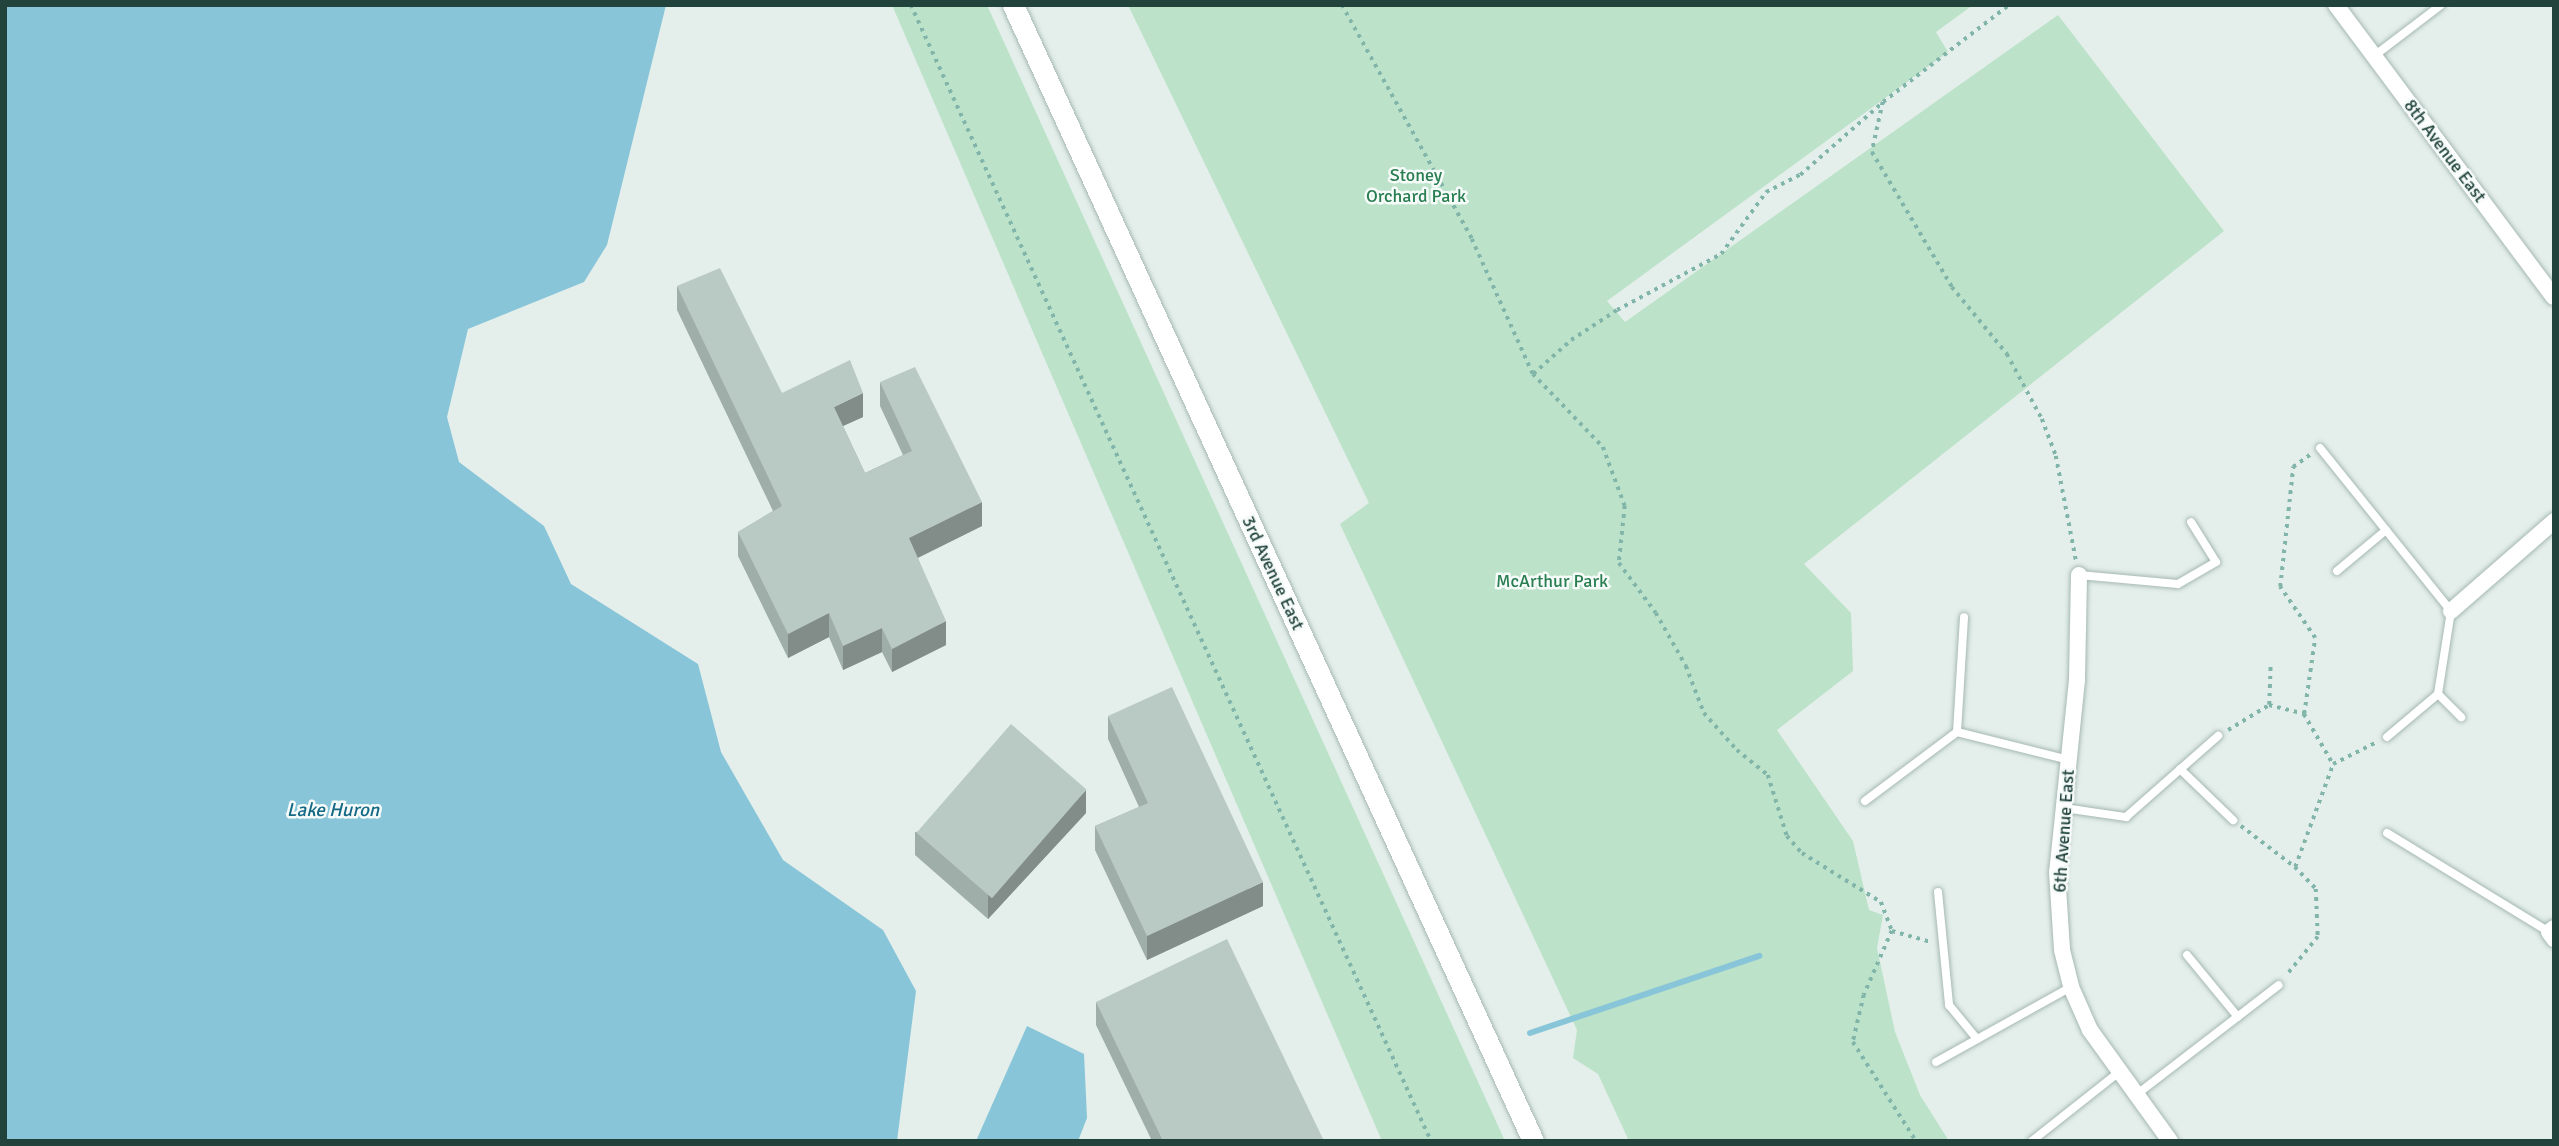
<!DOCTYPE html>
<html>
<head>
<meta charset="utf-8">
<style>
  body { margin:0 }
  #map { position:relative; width:2559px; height:1146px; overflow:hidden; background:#e4efeb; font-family:Signika,sans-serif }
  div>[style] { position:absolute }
  .green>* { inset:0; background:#bce2c9 }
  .water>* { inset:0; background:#88c5d8 }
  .stream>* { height:6px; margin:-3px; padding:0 3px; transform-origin:3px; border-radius:3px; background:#88c5d8 }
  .path>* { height:3.5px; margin-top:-1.75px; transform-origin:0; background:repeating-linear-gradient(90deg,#82b5a9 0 3.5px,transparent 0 8.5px) }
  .roads { filter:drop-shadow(0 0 2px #a6b8b3) drop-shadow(0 0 2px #a6b8b3) }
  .service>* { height:8px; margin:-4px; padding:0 4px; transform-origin:4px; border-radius:4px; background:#fff }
  .minor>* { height:16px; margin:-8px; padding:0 8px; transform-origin:8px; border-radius:8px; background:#fff }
  .secondary>* { height:21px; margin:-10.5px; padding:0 10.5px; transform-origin:10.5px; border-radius:10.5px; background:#fff }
  .wall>* { inset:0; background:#9faea9 }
  .shaded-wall>* { inset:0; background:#828d89 }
  .building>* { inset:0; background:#b9cac4; transform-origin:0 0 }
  span { translate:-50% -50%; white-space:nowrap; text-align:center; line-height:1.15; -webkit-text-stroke:5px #f6fbf9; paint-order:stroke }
  .street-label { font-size:18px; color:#21433c }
  .park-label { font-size:18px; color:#287e50 }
  .water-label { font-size:19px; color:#156985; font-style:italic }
  .frame { position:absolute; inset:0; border:7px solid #21433c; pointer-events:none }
</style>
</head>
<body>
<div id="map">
  <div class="green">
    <div style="clip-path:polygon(892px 5px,987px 5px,1505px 1141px,1382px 1141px)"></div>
    <div style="clip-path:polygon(1128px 5px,1973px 5px,1936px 32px,1948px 52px,1607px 301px,1625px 322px,2058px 15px,2224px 231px,1804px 564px,1851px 613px,1853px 671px,1777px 730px,1853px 841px,1869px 910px,1883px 915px,1877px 948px,1895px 1032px,1920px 1095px,1949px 1141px,1629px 1141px,1598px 1074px,1573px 1058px,1577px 1030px,1340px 524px,1369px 503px)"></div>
  </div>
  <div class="water">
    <div style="clip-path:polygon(5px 5px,666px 5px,607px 245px,584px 282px,468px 329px,447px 417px,459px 462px,544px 526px,571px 584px,698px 664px,721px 752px,783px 860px,883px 930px,916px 991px,897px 1141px,5px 1141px)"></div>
    <div style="clip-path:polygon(1027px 1026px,1084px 1054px,1087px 1118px,1078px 1141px,976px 1141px)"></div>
  </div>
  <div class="stream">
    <div style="left:1530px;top:1033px;width:242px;rotate:-18.6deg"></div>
  </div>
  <div class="path">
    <div style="left:911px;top:5px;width:1249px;rotate:65.4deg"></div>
    <div style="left:1342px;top:5px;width:268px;rotate:60.9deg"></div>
    <div style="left:1472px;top:239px;width:148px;rotate:65.7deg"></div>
    <div style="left:1533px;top:374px;width:101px;rotate:46.2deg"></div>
    <div style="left:1603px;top:447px;width:63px;rotate:69.6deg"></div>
    <div style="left:1625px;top:506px;width:57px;rotate:96deg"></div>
    <div style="left:1619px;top:563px;width:62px;rotate:53.5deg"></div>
    <div style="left:1656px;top:613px;width:61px;rotate:60.5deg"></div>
    <div style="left:1686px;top:666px;width:50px;rotate:69deg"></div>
    <div style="left:1704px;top:713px;width:50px;rotate:48.3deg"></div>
    <div style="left:1737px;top:750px;width:40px;rotate:39deg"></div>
    <div style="left:1768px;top:775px;width:64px;rotate:72.7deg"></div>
    <div style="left:1787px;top:836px;width:23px;rotate:49deg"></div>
    <div style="left:1802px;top:853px;width:93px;rotate:31.8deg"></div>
    <div style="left:1881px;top:902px;width:31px;rotate:69deg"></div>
    <div style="left:1892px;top:931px;width:41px;rotate:15.8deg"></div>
    <div style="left:1883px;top:102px;width:51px;rotate:102.4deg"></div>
    <div style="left:1872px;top:152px;width:157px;rotate:59.3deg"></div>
    <div style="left:1952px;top:287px;width:87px;rotate:50.6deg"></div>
    <div style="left:2007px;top:354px;width:74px;rotate:61.7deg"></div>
    <div style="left:2042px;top:419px;width:40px;rotate:69deg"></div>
    <div style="left:2056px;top:456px;width:106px;rotate:79.1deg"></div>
    <div style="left:1533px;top:374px;width:51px;rotate:-41.8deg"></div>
    <div style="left:1571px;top:340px;width:55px;rotate:-33.1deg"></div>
    <div style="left:1617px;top:310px;width:118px;rotate:-28.3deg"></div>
    <div style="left:1721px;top:254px;width:77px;rotate:-54deg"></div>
    <div style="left:1766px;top:192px;width:38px;rotate:-27deg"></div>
    <div style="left:1800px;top:175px;width:111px;rotate:-41.3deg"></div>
    <div style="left:1883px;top:102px;width:159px;rotate:-37.6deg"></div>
    <div style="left:2269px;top:705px;width:38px;rotate:-88deg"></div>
    <div style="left:2304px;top:714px;width:77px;rotate:-81.8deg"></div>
    <div style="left:2315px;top:638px;width:62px;rotate:-124.5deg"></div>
    <div style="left:2280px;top:587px;width:121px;rotate:-83.8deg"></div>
    <div style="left:2293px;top:467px;width:22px;rotate:-36deg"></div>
    <div style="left:2228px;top:730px;width:48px;rotate:-31.4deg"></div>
    <div style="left:2269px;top:705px;width:36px;rotate:14deg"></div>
    <div style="left:2304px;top:714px;width:58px;rotate:59.9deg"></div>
    <div style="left:2241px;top:826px;width:68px;rotate:37.2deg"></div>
    <div style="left:2295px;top:867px;width:30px;rotate:46deg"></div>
    <div style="left:2316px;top:889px;width:48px;rotate:87.6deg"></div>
    <div style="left:2318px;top:937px;width:49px;rotate:129.2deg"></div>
    <div style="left:2295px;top:867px;width:110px;rotate:-69.7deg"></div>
    <div style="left:2333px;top:764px;width:49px;rotate:-26.6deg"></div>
    <div style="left:1892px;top:931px;width:70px;rotate:113.6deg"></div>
    <div style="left:1864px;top:995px;width:48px;rotate:103.2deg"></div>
    <div style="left:1853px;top:1042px;width:117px;rotate:57.5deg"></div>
  </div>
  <div class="roads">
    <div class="service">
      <div style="left:2374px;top:56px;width:84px;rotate:-37.3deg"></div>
      <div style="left:2320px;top:448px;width:209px;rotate:51.2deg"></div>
      <div style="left:2451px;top:611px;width:84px;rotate:98.9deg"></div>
      <div style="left:2337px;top:571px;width:64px;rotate:-39.9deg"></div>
      <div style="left:2079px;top:575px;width:99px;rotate:5.2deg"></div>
      <div style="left:2178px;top:584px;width:44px;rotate:-30.1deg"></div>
      <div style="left:2216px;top:562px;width:47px;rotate:-122deg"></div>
      <div style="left:1957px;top:732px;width:115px;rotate:-86.5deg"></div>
      <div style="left:2387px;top:737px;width:67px;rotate:-40.1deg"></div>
      <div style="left:2438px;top:694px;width:33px;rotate:45deg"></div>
      <div style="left:2180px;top:769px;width:74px;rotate:43.9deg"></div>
      <div style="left:1865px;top:801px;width:115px;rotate:-36.9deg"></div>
      <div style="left:1957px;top:732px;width:115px;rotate:14deg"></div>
      <div style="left:2064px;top:808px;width:63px;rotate:8.3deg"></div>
      <div style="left:2126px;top:817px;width:123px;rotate:-41.4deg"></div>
      <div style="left:2387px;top:833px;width:190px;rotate:31.4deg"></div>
      <div style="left:1938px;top:892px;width:114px;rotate:84.4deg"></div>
      <div style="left:1949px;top:1005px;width:44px;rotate:50.5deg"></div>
      <div style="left:2187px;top:955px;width:80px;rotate:50.6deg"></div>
      <div style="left:1936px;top:1062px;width:154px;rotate:-29.1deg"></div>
      <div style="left:2136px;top:1095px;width:180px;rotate:-37.6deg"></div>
      <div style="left:2032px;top:1141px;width:111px;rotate:-38.4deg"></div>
    </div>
    <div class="minor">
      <div style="left:2336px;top:5px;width:364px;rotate:53.3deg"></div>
      <div style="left:2079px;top:575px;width:105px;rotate:91.1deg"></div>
      <div style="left:2077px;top:680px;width:193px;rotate:95.9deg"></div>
      <div style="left:2057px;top:872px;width:78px;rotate:86.3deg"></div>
      <div style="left:2062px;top:950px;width:38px;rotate:76deg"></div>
      <div style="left:2071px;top:987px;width:47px;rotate:66.2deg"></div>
      <div style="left:2090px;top:1030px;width:137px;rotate:54.2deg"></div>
      <div style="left:2451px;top:611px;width:137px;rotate:-41.1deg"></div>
      <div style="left:2554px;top:928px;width:6px;rotate:141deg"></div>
      <div style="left:2549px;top:932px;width:9px;rotate:54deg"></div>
    </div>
    <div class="secondary">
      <div style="left:1013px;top:5px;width:1249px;rotate:65.4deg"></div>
    </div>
  </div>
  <div class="wall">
    <div style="clip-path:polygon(677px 286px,782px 393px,863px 417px,843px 426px,865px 473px,903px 455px,880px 406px,880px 382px,982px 526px,918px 558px,946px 645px,892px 672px,882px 652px,843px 670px,829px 637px,788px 658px,738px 556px,738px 532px,773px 511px,677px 310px)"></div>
    <div style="clip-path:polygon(1108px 716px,1263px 906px,1147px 960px,1095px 850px,1095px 826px,1139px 807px,1108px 739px)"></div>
    <div style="clip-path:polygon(1086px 813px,988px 919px,915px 855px,915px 832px)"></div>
    <div style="clip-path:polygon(1096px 1002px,1324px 1141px,1152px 1141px,1096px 1025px)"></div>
  </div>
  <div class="shaded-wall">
    <div style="clip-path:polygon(863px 393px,863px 417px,834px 430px,834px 407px)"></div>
    <div style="clip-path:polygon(982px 502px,982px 526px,909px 562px,909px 538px)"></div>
    <div style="clip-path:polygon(829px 613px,829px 637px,788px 658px,788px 634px)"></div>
    <div style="clip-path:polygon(946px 621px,946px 645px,892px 672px,892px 649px)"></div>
    <div style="clip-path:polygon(882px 628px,882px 652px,843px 670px,843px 646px)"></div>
    <div style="clip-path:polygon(1086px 790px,1086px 813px,988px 919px,988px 895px)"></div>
    <div style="clip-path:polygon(1263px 882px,1263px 906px,1147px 960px,1147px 936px)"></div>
  </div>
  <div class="building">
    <div style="clip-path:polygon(720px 268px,782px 393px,850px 360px,863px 393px,834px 407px,865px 473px,912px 451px,880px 382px,915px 367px,982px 502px,909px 538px,946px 621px,892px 649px,882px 628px,843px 646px,829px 613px,788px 634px,738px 532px,782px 506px,677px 286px)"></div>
    <div style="clip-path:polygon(1172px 687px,1263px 882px,1147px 936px,1095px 826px,1148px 803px,1108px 716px)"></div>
    <div style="left:1011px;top:724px;width:100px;height:144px;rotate:41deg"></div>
    <div style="clip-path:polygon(1227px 939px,1324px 1141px,1163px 1141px,1096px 1002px)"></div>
  </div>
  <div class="street-label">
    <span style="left:2445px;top:151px;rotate:53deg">8th Avenue East</span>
    <span style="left:1273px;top:573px;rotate:65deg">3rd Avenue East</span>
    <span style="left:2064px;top:831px;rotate:-86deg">6th Avenue East</span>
  </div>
  <div class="park-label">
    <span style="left:1416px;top:186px">Stoney<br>Orchard Park</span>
    <span style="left:1552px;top:581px">McArthur Park</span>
  </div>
  <div class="water-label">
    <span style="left:333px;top:811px">Lake Huron</span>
  </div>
  <div class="frame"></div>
</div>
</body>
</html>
